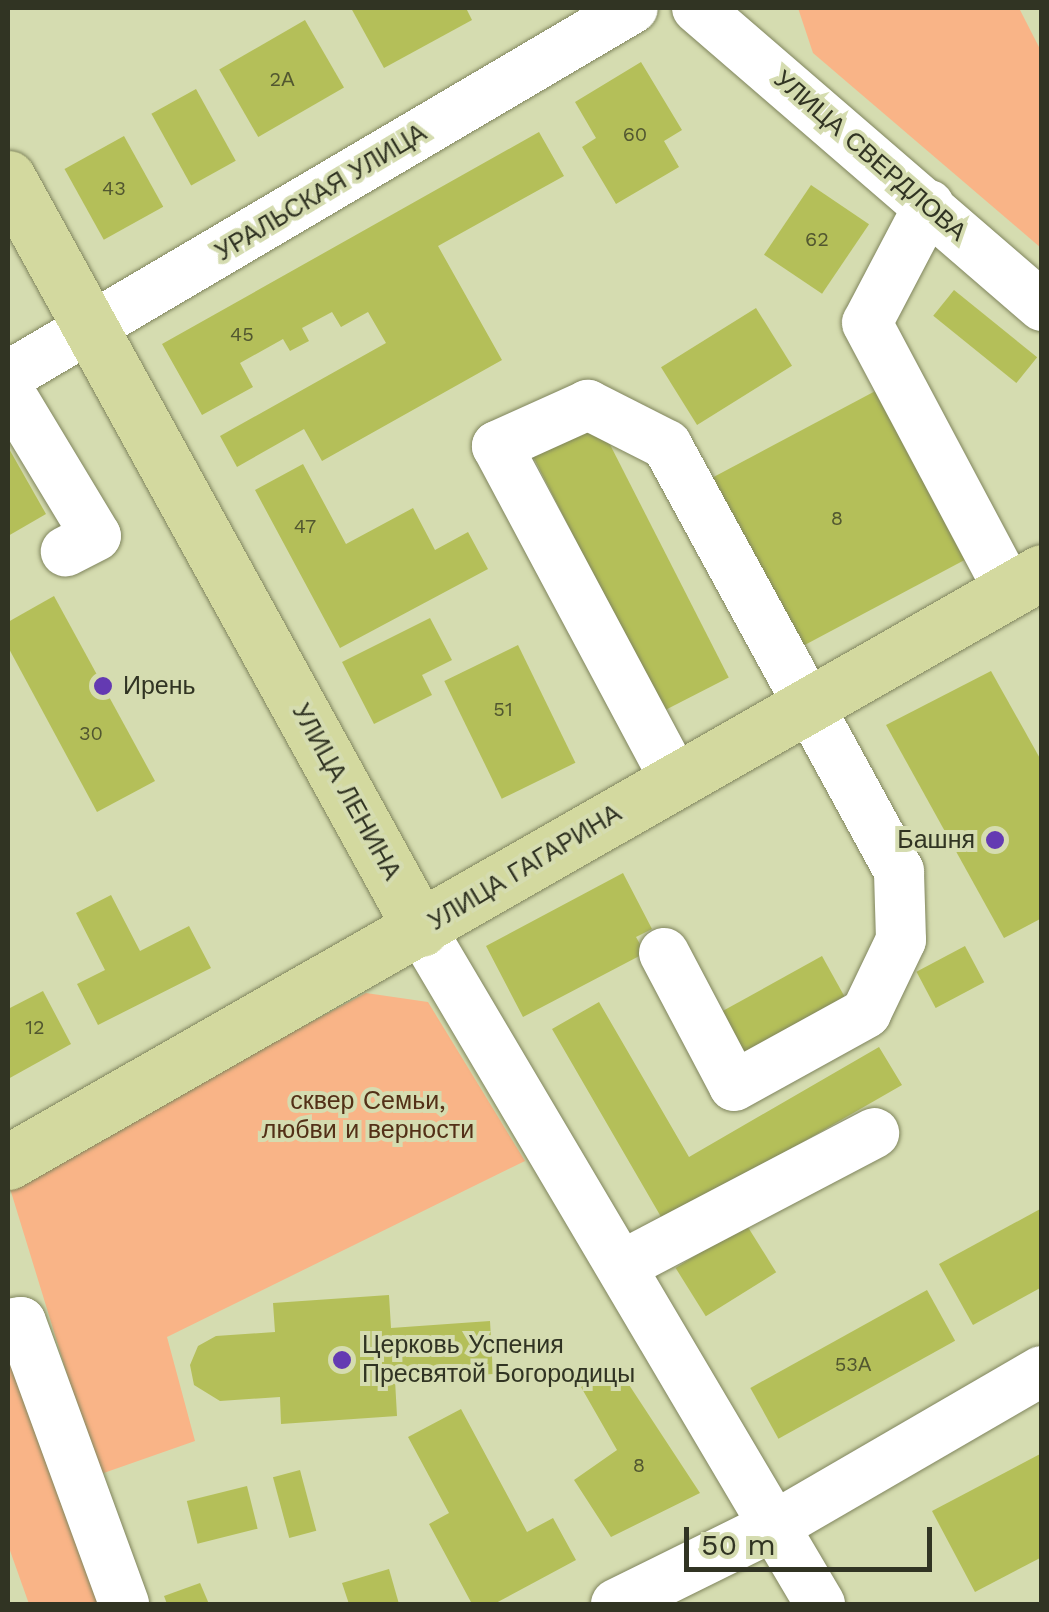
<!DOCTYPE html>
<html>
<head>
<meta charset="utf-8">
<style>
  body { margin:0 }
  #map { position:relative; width:1049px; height:1612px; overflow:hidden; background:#d5dcb0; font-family:"Work Sans",sans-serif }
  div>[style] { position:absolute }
  .green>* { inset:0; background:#f9b487 }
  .building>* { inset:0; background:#b4bf59; transform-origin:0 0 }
  .roads { filter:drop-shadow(0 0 2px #80855d) drop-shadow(0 0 2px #80855d) }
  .minor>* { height:50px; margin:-25px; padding:0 25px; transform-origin:25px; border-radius:25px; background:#fff }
  .major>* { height:55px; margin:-27.5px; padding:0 27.5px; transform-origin:27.5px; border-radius:27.5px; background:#d3d99f }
  .dots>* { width:28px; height:28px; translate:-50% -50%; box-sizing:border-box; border:5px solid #d5dcb0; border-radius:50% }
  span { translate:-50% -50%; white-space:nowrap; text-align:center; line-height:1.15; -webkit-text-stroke:8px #d5dcb0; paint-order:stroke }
  .number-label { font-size:20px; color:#525730 }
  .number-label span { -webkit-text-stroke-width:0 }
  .street-label { font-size:25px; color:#313423 }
  .poi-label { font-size:25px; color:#313423 }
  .left { translate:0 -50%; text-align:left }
  .right { translate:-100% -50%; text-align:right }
  .park-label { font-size:25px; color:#533017 }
  .frame { position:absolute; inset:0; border:10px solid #313423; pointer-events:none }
  .scale { position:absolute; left:684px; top:1527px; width:248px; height:45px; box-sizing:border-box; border:5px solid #313423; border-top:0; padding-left:12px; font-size:30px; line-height:35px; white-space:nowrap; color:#313423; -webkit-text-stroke:8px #d5dcb0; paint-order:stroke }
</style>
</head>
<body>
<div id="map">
  <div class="green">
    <div style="clip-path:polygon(798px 8px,1019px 8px,1041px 51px,1041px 248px,813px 53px)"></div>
    <div style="clip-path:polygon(366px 993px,428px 1002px,525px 1161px,167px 1337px,195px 1441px,98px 1475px,8px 1182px)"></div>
    <div style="clip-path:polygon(8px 1336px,107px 1604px,29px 1604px,8px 1545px)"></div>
  </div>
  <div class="building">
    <div style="clip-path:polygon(351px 8px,466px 8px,472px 20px,384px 68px)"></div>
    <div style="left:305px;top:20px;width:78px;height:99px;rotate:60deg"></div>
    <div style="clip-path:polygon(641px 62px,682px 130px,664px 141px,679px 167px,616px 204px,582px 147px,596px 138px,575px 102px)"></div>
    <div style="left:196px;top:89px;width:82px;height:51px;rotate:61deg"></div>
    <div style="clip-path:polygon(539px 132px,564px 176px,438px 246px,502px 360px,322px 461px,304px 429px,237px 467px,220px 436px,386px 343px,368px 312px,341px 327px,332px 312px,302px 328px,309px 341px,290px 351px,283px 339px,240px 363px,253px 387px,202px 415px,162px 344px)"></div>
    <div style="left:124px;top:136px;width:81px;height:68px;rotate:61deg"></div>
    <div style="left:811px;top:185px;width:70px;height:84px;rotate:34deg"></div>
    <div style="left:954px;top:290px;width:107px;height:33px;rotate:39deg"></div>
    <div style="left:756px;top:308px;width:68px;height:112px;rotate:58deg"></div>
    <div style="left:881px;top:388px;width:191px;height:197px;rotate:62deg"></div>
    <div style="left:598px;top:421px;width:288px;height:74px;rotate:63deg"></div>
    <div style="clip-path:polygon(8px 447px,46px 514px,8px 536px)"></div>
    <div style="clip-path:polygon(303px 464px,346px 544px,413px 508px,435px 550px,468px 532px,488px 569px,340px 648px,255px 490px)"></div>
    <div style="clip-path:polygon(54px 596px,155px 781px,97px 812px,8px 647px,8px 622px)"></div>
    <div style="clip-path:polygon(430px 618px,452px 660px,422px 675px,432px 695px,374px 724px,342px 662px)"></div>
    <div style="left:518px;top:645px;width:131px;height:82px;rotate:64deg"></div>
    <div style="clip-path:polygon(991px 671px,1042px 762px,1042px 918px,1004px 938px,886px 725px)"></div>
    <div style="clip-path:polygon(623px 873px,652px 929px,636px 937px,645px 953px,523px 1017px,486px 946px)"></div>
    <div style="clip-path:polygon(111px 895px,140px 951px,189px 926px,211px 968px,98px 1025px,77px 984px,105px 970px,76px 913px)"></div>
    <div style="left:965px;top:946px;width:41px;height:55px;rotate:62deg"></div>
    <div style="left:822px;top:956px;width:51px;height:126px;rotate:61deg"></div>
    <div style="clip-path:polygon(43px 991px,71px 1044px,8px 1079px,8px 1009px)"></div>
    <div style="clip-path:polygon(599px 1002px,689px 1157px,879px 1047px,902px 1085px,664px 1222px,552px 1029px)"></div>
    <div style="clip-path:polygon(1042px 1208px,1042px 1287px,973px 1325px,939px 1264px)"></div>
    <div style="left:746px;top:1224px;width:57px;height:83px;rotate:58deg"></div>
    <div style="left:927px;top:1290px;width:58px;height:202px;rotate:61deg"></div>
    <div style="clip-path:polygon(389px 1295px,391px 1328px,490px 1321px,493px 1374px,395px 1380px,397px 1416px,281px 1424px,280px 1397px,220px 1401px,194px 1385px,190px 1365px,198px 1346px,216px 1336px,275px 1332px,273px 1303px)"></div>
    <div style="clip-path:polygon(616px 1365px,700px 1493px,611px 1537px,574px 1480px,617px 1450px,581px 1387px)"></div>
    <div style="clip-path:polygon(461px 1409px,527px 1532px,553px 1518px,576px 1560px,494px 1604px,472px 1604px,429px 1524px,449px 1513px,408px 1437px)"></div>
    <div style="clip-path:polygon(1042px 1453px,1042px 1557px,975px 1592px,932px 1511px)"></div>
    <div style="left:300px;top:1470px;width:63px;height:28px;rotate:75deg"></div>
    <div style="left:247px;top:1486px;width:44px;height:62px;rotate:76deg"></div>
    <div style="clip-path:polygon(389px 1569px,399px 1604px,349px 1604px,342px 1583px)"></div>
    <div style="clip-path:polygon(200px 1583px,209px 1604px,167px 1604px,164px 1596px)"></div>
  </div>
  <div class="roads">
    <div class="minor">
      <div style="left:697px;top:8px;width:456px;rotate:40.8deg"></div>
      <div style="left:929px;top:205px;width:133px;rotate:117.7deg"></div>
      <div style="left:867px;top:323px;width:302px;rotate:62deg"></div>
      <div style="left:8px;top:376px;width:725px;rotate:-30.49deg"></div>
      <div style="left:8px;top:390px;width:170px;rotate:58.9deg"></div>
      <div style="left:96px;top:536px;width:34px;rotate:153deg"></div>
      <div style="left:421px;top:929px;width:784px;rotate:59.41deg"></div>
      <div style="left:664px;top:953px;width:150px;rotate:62.2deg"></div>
      <div style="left:734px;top:1086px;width:151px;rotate:-28.9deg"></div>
      <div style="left:866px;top:1013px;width:81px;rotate:-64.4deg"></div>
      <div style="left:901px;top:940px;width:69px;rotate:-91.7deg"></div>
      <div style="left:899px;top:871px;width:485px;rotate:-118.6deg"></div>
      <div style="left:667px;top:445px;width:89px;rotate:-153.1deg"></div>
      <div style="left:588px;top:405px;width:100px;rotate:155.7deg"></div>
      <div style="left:497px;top:446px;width:378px;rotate:61.9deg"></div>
      <div style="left:621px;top:1266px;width:286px;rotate:-27.7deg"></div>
      <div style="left:8px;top:1324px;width:13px;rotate:-9deg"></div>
      <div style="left:21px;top:1322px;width:300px;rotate:69.9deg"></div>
      <div style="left:616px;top:1604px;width:178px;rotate:-26.3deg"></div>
      <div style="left:776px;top:1525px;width:307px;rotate:-30.1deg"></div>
    </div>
    <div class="major">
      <div style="left:8px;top:178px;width:857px;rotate:61.19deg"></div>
      <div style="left:8px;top:1162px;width:1190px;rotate:-29.71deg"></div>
    </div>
  </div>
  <div class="dots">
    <div style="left:103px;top:686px;background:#643ab2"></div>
    <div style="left:995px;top:840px;background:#643ab2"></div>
    <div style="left:342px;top:1360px;background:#643ab2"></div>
  </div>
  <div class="number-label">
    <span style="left:282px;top:79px">2А</span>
    <span style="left:635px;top:134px">60</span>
    <span style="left:114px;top:188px">43</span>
    <span style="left:817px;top:239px">62</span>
    <span style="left:242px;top:334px">45</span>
    <span style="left:837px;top:518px">8</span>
    <span style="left:305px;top:526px">47</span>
    <span style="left:503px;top:709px">51</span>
    <span style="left:91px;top:733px">30</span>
    <span style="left:35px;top:1027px">12</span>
    <span style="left:853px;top:1364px">53А</span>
    <span style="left:639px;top:1465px">8</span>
  </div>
  <div class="street-label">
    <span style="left:870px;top:156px;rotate:41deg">УЛИЦА СВЕРДЛОВА</span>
    <span style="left:321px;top:193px;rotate:-31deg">УРАЛЬСКАЯ УЛИЦА</span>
    <span style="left:346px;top:792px;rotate:61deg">УЛИЦА ЛЕНИНА</span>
    <span style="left:525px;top:868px;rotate:-31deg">УЛИЦА ГАГАРИНА</span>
  </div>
  <div class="poi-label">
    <span class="left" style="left:123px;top:686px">Ирень</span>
    <span class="right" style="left:975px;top:840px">Башня</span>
    <span class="left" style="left:362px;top:1360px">Церковь Успения<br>Пресвятой Богородицы</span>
  </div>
  <div class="park-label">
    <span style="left:368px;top:1116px">сквер Семьи,<br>любви и верности</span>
  </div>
  <div class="frame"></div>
  <div class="scale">50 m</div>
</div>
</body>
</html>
